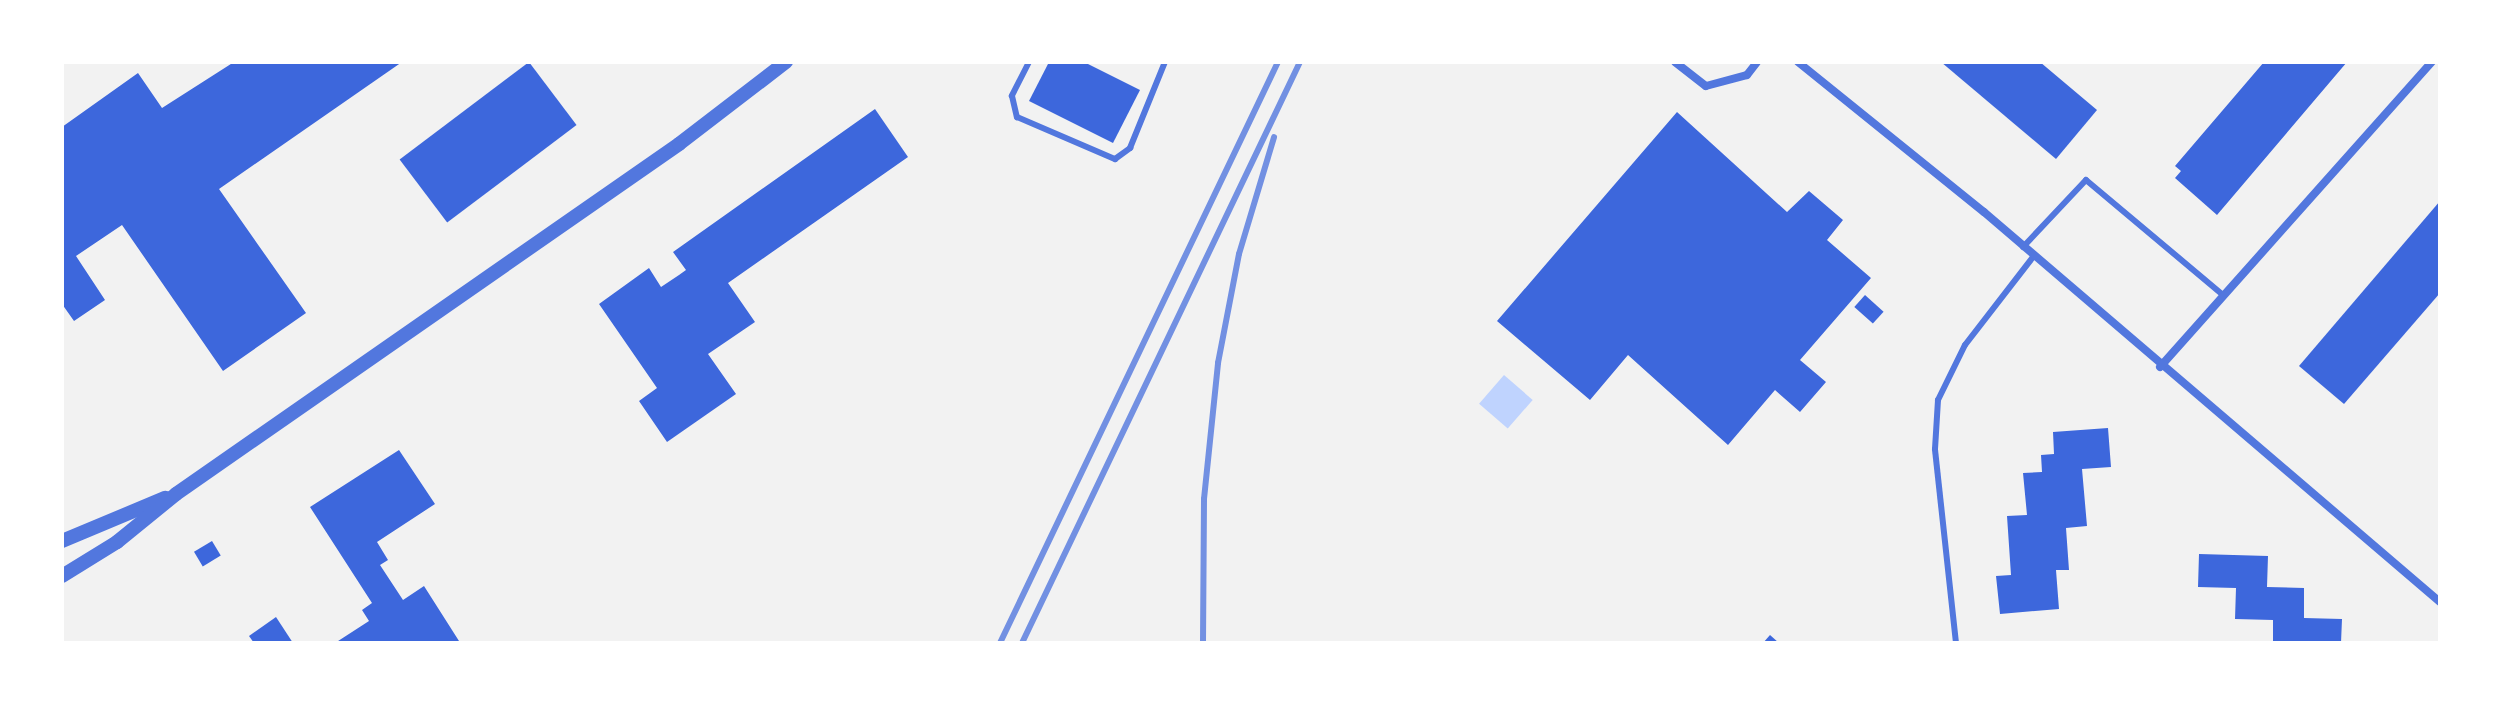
<!DOCTYPE html>
<html>
<head>
<meta charset="utf-8">
<style>
  body { margin:0 }
  #map { position:relative; width:2502px; height:705px; overflow:hidden; background:#f2f2f2; font-family:"DM Sans",sans-serif }
  div>[style] { position:absolute }
  [style*='--x'] { left:calc(var(--x)*1px); top:calc(var(--y)*1px); width:calc(var(--w)*1px); rotate:calc(var(--a)*1deg) }
  .water>* { inset:0; background:#bfd3fe; transform-origin:0 0 }
  .building>* { inset:0; background:#3d67dc; transform-origin:0 0 }
  .service>* { height:6px; margin:-3px; padding:0 3px; transform-origin:3px; border-radius:3px; background:#5277de }
  .minor>* { height:8px; margin:-4px; padding:0 4px; transform-origin:4px; border-radius:4px; background:#5277de }
  .tertiary>* { height:14px; margin:-7px; padding:0 7px; transform-origin:7px; border-radius:7px; background:#5277de }
  .rail>* { height:6px; margin:-3px; padding:0 3px; transform-origin:3px; border-radius:3px; background:#7290e2 }
  span { translate:-50% -50%; white-space:nowrap; text-align:center; line-height:1.15; -webkit-text-stroke:7px #fff; paint-order:stroke }
  .frame { position:absolute; inset:0; border:64px solid #fff; pointer-events:none }
</style>
</head>
<body>
<div id="map">
  <div class="water">
    <div style="left:1504px;top:375px;width:38px;height:38px;rotate:41deg"></div>
  </div>
  <div class="building">
    <div style="clip-path:polygon(234px 62px,402px 62px,219px 189px,306px 313px,223px 371px,122px 225px,76px 256px,105px 300px,74px 321px,62px 304px,62px 127px,138px 73px,162px 108px)"></div>
    <div style="left:529px;top:62px;width:79px;height:162px;rotate:53deg"></div>
    <div style="clip-path:polygon(1049px 62px,1084px 62px,1140px 90px,1113px 143px,1029px 101px)"></div>
    <div style="clip-path:polygon(1941px 62px,2040px 62px,2097px 110px,2056px 159px)"></div>
    <div style="clip-path:polygon(2264px 62px,2347px 62px,2217px 215px,2175px 178px,2181px 171px,2175px 166px)"></div>
    <div style="clip-path:polygon(875px 109px,908px 157px,728px 283px,755px 322px,708px 354px,736px 394px,667px 442px,639px 401px,657px 388px,599px 304px,649px 268px,661px 287px,679px 275px,686px 270px,673px 252px)"></div>
    <div style="clip-path:polygon(1677px 112px,1787px 212px,1809px 191px,1843px 220px,1827px 240px,1871px 278px,1800px 360px,1826px 382px,1800px 412px,1775px 390px,1728px 445px,1628px 355px,1590px 400px,1497px 321px)"></div>
    <div style="clip-path:polygon(2440px 201px,2440px 293px,2344px 404px,2299px 366px)"></div>
    <div style="left:1865px;top:295px;width:25px;height:16px;rotate:42deg"></div>
    <div style="clip-path:polygon(2108px 428px,2111px 467px,2082px 469px,2087px 526px,2066px 528px,2069px 570px,2056px 570px,2059px 609px,2000px 614px,1996px 576px,2011px 575px,2007px 516px,2027px 515px,2023px 473px,2042px 472px,2041px 455px,2054px 454px,2053px 432px)"></div>
    <div style="clip-path:polygon(399px 450px,435px 504px,377px 542px,388px 560px,380px 565px,403px 600px,424px 586px,459px 641px,335px 643px,369px 621px,362px 610px,372px 603px,310px 507px)"></div>
    <div style="left:212px;top:541px;width:17px;height:21px;rotate:59deg"></div>
    <div style="clip-path:polygon(2199px 554px,2268px 556px,2267px 587px,2304px 588px,2304px 618px,2342px 619px,2341px 643px,2273px 643px,2273px 620px,2235px 619px,2236px 588px,2198px 587px)"></div>
    <div style="clip-path:polygon(276px 617px,293px 643px,254px 643px,249px 636px)"></div>
    <div style="clip-path:polygon(1770px 635px,1779px 643px,1763px 643px)"></div>
  </div>
  <div class="service">
    <div style="--x:1029;--y:62;--w:38;--a:117"></div>
    <div style="--x:1012;--y:96;--w:22;--a:77"></div>
    <div style="--x:1017;--y:117;--w:107;--a:23.2"></div>
    <div style="--x:1115;--y:159;--w:19;--a:-36"></div>
    <div style="--x:1130;--y:148;--w:93;--a:-67.9"></div>
    <div style="--x:2023;--y:247;--w:92;--a:-46.8"></div>
    <div style="--x:2086;--y:180;--w:180;--a:40"></div>
    <div style="--x:1956;--y:643;--w:195;--a:-96.2"></div>
    <div style="--x:1935;--y:449;--w:49;--a:-86.5"></div>
    <div style="--x:1938;--y:400;--w:61;--a:-63.9"></div>
    <div style="--x:1965;--y:345;--w:111;--a:-52.3"></div>
  </div>
  <div class="minor">
    <div style="--x:1675;--y:62;--w:39;--a:38"></div>
    <div style="--x:1706;--y:86;--w:42;--a:-15"></div>
    <div style="--x:1747;--y:75;--w:16;--a:-52"></div>
    <div style="--x:1798;--y:62;--w:239;--a:38.9"></div>
    <div style="--x:1984;--y:212;--w:600;--a:40.54"></div>
    <div style="--x:2160;--y:367;--w:409;--a:-48.3"></div>
  </div>
  <div class="tertiary">
    <div style="--x:62;--y:541;--w:112;--a:-22.7"></div>
    <div style="--x:62;--y:576;--w:65;--a:-31.7"></div>
    <div style="--x:117;--y:542;--w:76;--a:-39.1"></div>
    <div style="--x:176;--y:494;--w:613;--a:-34.83"></div>
    <div style="--x:679;--y:144;--w:135;--a:-37.5"></div>
  </div>
  <div class="rail">
    <div style="--x:1000;--y:643;--w:644;--a:-64.43"></div>
    <div style="--x:1022;--y:643;--w:644;--a:-64.43"></div>
    <div style="--x:1203;--y:643;--w:144;--a:-89.6"></div>
    <div style="--x:1204;--y:499;--w:137;--a:-84.1"></div>
    <div style="--x:1218;--y:363;--w:111;--a:-79.1"></div>
    <div style="--x:1239;--y:254;--w:122;--a:-73.3"></div>
  </div>
  <div class="frame"></div>
</div>
</body>
</html>
